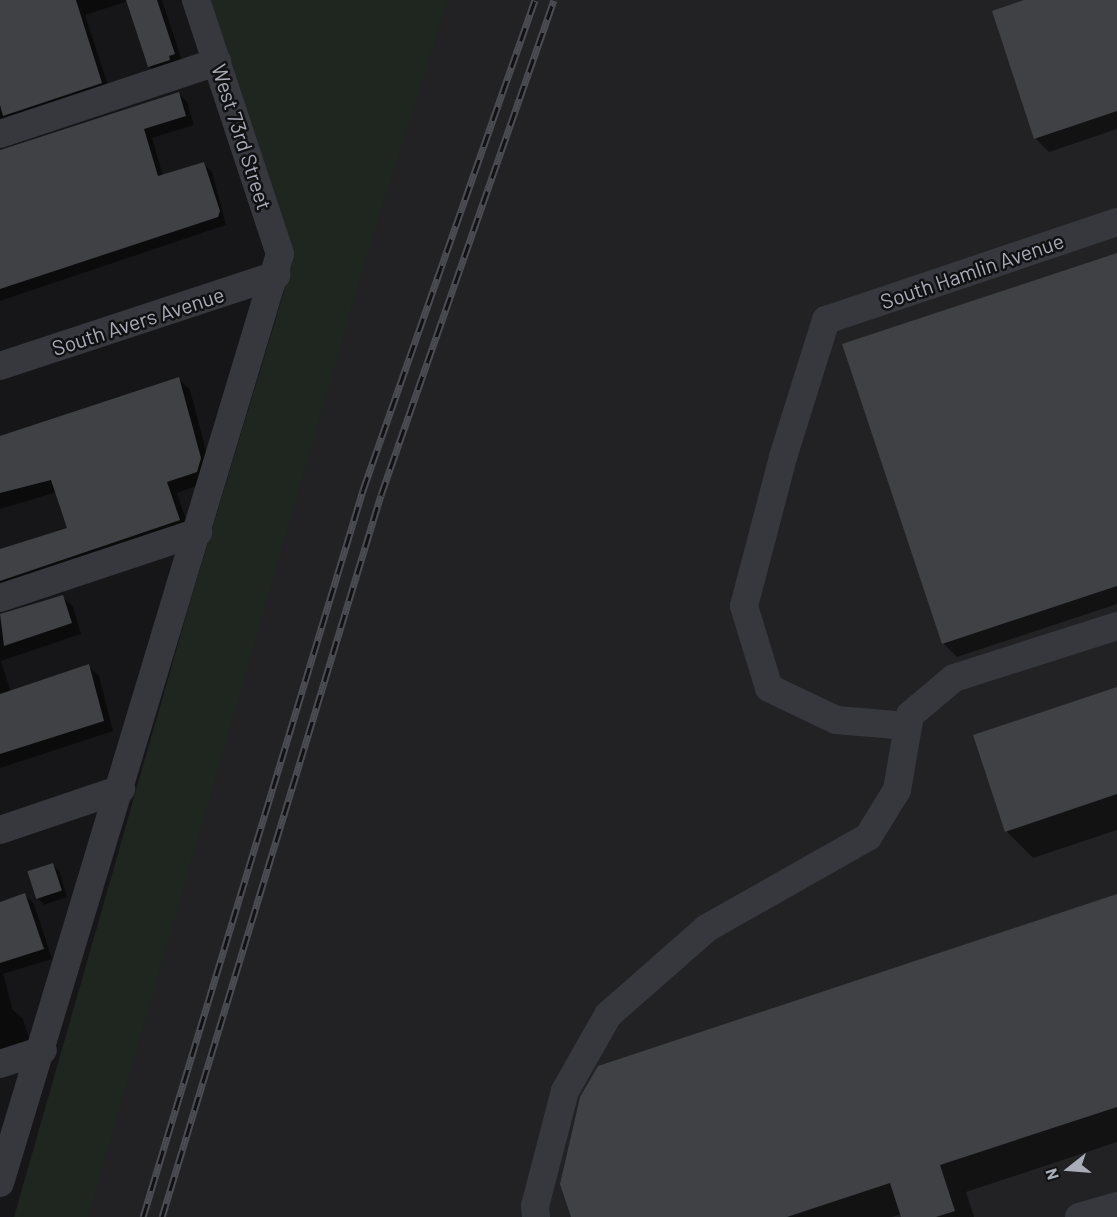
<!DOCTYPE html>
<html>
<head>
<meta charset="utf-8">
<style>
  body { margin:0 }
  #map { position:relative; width:1117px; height:1217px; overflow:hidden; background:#161618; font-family:Barlow,sans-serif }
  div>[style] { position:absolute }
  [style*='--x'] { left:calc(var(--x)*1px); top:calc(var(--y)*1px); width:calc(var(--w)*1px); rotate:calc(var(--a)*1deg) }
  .built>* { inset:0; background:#222225 }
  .green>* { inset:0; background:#1e261f }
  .shadow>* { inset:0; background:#0007 }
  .building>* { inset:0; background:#404145; transform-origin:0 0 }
  .minor>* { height:28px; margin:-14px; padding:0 14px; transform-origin:14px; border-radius:14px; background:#37383d }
  .rail>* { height:7px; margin-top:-3.5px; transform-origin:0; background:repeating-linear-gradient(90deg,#111113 0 14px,#4a4c52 0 28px); box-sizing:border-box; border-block:2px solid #4a4c52 }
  span { translate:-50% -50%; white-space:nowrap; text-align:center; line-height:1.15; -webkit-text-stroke:5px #111113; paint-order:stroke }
  .street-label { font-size:21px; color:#a8adb8 }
  .north { position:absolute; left:1039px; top:1139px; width:60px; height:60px; -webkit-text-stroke:4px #111113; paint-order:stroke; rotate:253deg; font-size:16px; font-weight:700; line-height:24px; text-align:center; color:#a8adb8 }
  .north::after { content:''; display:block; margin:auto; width:21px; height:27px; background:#a8adb8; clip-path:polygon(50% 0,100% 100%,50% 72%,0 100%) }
</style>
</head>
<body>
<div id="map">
  <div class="built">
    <div style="clip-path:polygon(371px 0,1117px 0,1117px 1217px,16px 1217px,144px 762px)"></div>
  </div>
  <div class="green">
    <div style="clip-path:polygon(203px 0,448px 0,368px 251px,88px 1217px,14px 1217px,190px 602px,284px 292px,284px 251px)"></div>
  </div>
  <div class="shadow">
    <div style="clip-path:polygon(0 0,162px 0,183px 63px,158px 75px,150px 67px,128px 1px,85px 15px,110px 91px,0 130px)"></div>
    <div style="clip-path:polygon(1029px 0,1117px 0,1117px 129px,1049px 152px,1035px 138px)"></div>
    <div style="clip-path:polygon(179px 94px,187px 102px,194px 125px,152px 138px,163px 176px,203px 163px,212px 172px,226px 225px,0 301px,0 150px)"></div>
    <div style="clip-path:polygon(1117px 255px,1117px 604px,957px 657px,943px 643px)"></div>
    <div style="clip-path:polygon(179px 379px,190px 390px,211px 469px,207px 482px,177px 493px,190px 531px,0 599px,0 550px,69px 529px,57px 492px,0 509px,0 437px)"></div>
    <div style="clip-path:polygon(62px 596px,73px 607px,81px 634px,1px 661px,11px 692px,88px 666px,99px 676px,113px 731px,0 768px,0 615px)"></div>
    <div style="clip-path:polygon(1117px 688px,1117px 830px,1033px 858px,1006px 831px)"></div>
    <div style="clip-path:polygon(53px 865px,59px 871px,67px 897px,44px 905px,38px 898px)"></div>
    <div style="clip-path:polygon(25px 895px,34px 904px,52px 959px,3px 974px,13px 1010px,23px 1019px,32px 1047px,0 1058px,0 903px)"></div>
    <div style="clip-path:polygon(1117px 895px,1117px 1142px,966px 1192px,974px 1217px,902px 1217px,901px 1214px,892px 1217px,572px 1217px)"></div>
  </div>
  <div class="building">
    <div style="clip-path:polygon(0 0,76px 0,102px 83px,3px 116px,0 105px)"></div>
    <div style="clip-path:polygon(126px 0,157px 0,175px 54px,169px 56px,170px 60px,148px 67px)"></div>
    <div style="clip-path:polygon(1024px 0,1117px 0,1117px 111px,1034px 139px,992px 11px)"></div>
    <div style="clip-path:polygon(179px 92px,186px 116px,144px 129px,158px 176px,204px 162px,220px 211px,218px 217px,0 289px,0 150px)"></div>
    <div style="clip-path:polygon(1117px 253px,1117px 586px,942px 644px,842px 344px)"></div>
    <div style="clip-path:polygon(179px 377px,201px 458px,197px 472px,167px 482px,180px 520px,0 581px,0 549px,67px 528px,51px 480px,0 493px,0 436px)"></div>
    <div style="clip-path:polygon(63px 595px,72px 623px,4px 646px,0 614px)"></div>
    <div style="clip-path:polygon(89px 664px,104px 721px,0 754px,0 694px)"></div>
    <div style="clip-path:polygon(1117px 687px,1117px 794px,1005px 832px,973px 735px)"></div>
    <div style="left:53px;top:863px;width:29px;height:27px;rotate:72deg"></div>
    <div style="clip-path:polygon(25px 893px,44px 949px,0 963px,0 902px)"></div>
    <div style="clip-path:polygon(1117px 894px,1117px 1107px,940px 1165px,955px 1211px,936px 1217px,901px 1217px,890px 1183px,787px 1217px,571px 1217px,560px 1184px,580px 1097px,598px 1066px)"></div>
  </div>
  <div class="minor">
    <div style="--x:0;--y:134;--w:229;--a:-18.4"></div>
    <div style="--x:0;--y:366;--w:291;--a:-18.2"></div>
    <div style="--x:0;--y:598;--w:209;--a:-18.4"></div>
    <div style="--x:908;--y:726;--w:72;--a:-175.2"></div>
    <div style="--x:836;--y:720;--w:74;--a:-154.5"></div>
    <div style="--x:769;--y:688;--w:86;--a:-107"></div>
    <div style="--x:744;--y:606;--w:154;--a:-75.3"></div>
    <div style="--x:783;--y:457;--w:144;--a:-72.6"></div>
    <div style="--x:826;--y:320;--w:307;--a:-18.6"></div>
    <div style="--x:0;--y:830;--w:128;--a:-18.7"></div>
    <div style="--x:0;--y:1064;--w:45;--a:-18"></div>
    <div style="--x:0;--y:1183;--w:970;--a:-73.23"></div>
    <div style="--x:280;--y:254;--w:268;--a:-108.3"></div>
    <div style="--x:536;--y:1217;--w:11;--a:-95"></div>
    <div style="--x:535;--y:1206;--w:119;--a:-75.4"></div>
    <div style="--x:565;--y:1091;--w:87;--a:-60.5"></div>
    <div style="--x:608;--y:1015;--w:132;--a:-41.3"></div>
    <div style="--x:707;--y:928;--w:185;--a:-29.5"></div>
    <div style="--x:868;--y:837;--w:55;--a:-58.3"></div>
    <div style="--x:897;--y:790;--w:76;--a:-80.2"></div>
    <div style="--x:910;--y:715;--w:57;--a:-40.1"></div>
    <div style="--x:954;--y:678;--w:171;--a:-17.7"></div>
    <div style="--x:1079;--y:1217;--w:40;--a:-16"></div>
  </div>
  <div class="rail">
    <div style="--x:143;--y:1217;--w:760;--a:-73.16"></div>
    <div style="--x:363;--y:490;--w:519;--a:-70.66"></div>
    <div style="--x:162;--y:1217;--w:754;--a:-73.13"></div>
    <div style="--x:381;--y:495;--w:524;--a:-70.74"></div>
  </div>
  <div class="street-label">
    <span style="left:242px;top:137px;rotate:72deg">West 73rd Street</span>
    <span style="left:972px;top:271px;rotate:-19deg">South Hamlin Avenue</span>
    <span style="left:138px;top:321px;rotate:-18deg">South Avers Avenue</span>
  </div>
  <div class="north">N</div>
</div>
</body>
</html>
